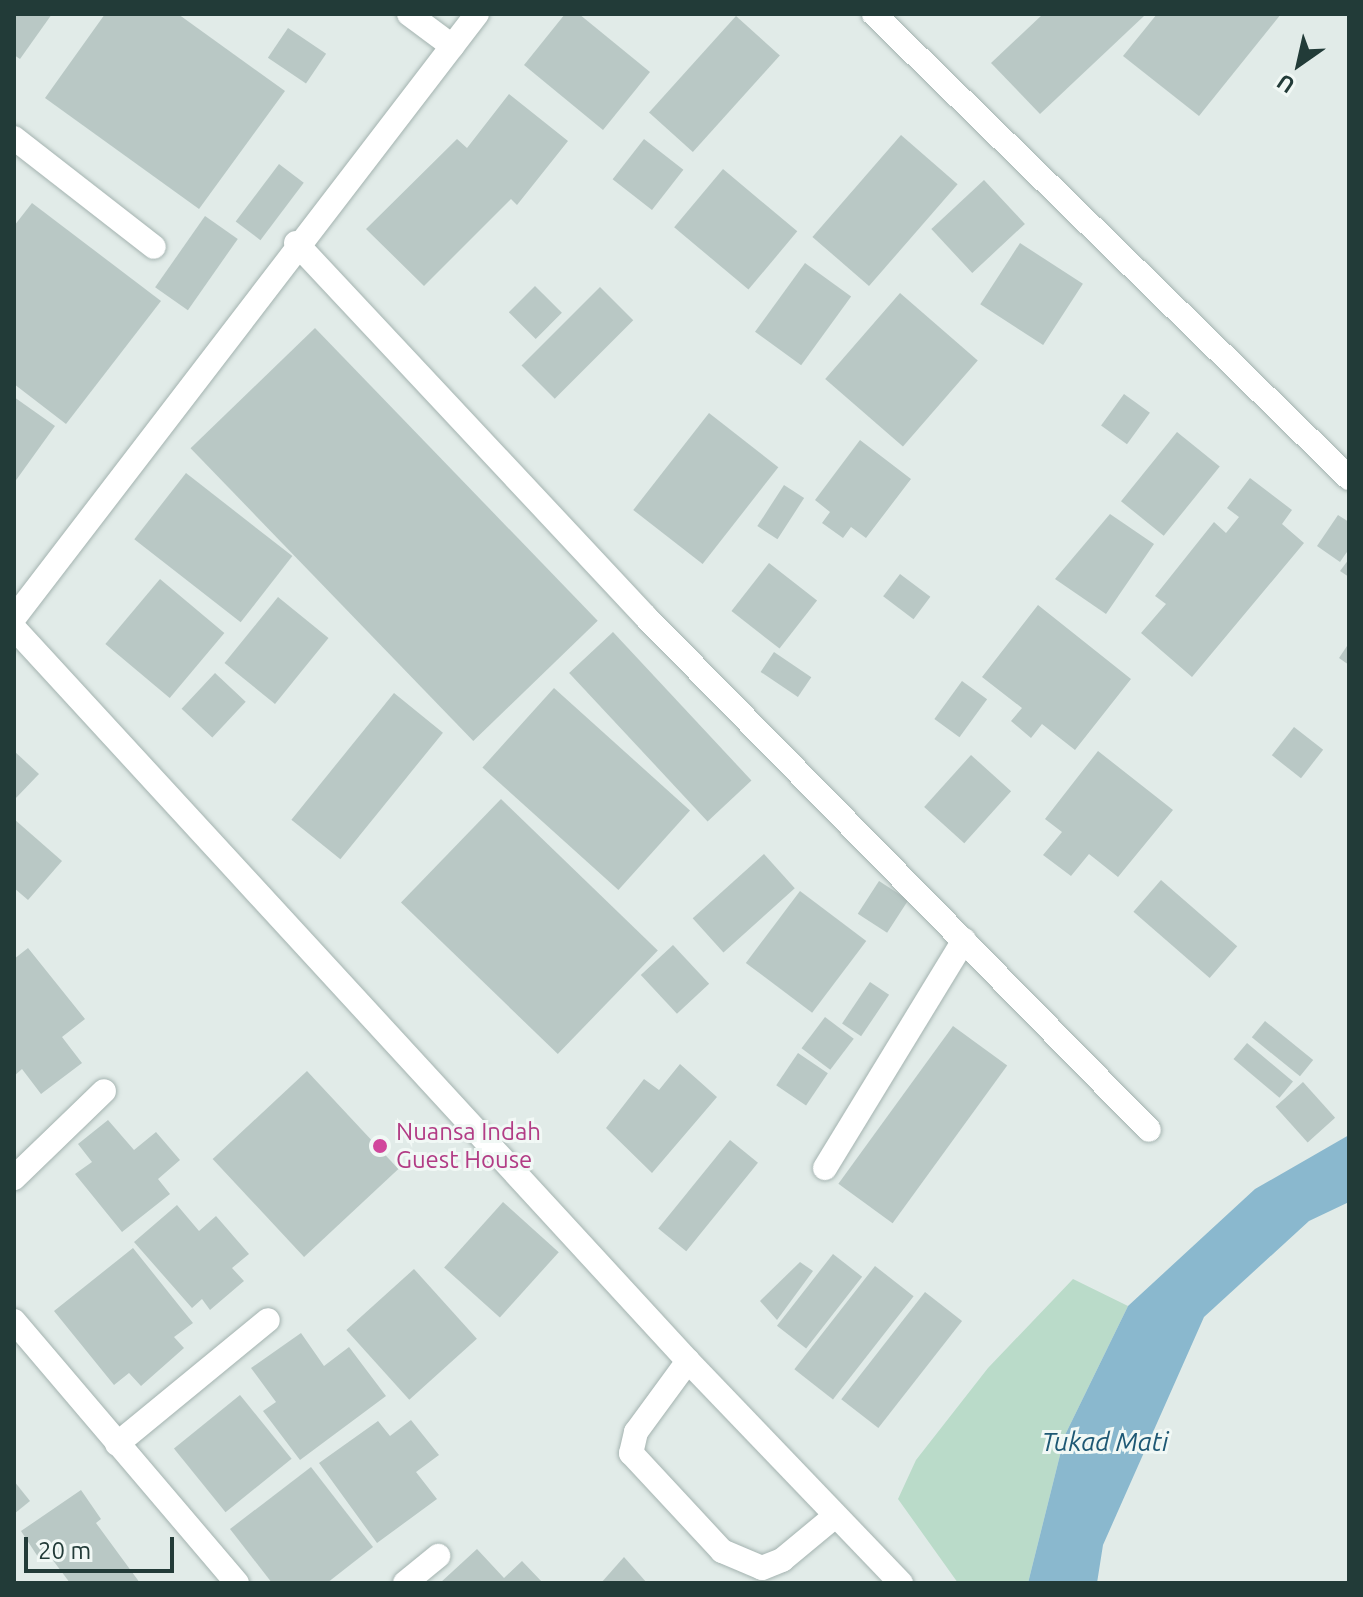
<!DOCTYPE html>
<html>
<head>
<meta charset="utf-8">
<style>
  body { margin:0 }
  #map { position:relative; width:1363px; height:1597px; overflow:hidden; background:#e1ebe8; font-family:Ubuntu,sans-serif }
  div>[style] { position:absolute }
  [style*='--x'] { left:calc(var(--x)*1px); top:calc(var(--y)*1px); width:calc(var(--w)*1px); rotate:calc(var(--a)*1deg) }
  .green>* { inset:0; background:#badbc9 }
  .water>* { inset:0; background:#8ab8ce }
  .building>* { inset:0; background:#b9c8c5; transform-origin:0 0 }
  .roads { filter:drop-shadow(0 0 2px #a4b3b0) drop-shadow(0 0 2px #a4b3b0) }
  .lane>* { height:24px; margin:-12px; padding:0 12px; transform-origin:12px; border-radius:12px; background:#fff }
  .street>* { height:24px; margin:-12px; padding:0 12px; transform-origin:12px; border-radius:12px; background:#fff }
  .dots>* { width:22px; height:22px; translate:-50% -50%; box-sizing:border-box; border:4px solid #f1f8f5; border-radius:50% }
  span { translate:-50% -50%; white-space:nowrap; text-align:center; line-height:1.15; -webkit-text-stroke:6px #f1f8f5; paint-order:stroke }
  .hotel-label { font-size:24px; color:#b23c85 }
  .left { translate:0 -50%; text-align:left }
  .water-label { font-size:26px; color:#1e5874; font-style:italic }
  .frame { position:absolute; inset:0; border:16px solid #223b38; pointer-events:none }
  .north { position:absolute; left:1259px; top:24px; width:80px; height:80px; -webkit-text-stroke:6px #f1f8f5; paint-order:stroke; rotate:214deg; font-size:22px; font-weight:700; line-height:32px; text-align:center; color:#223b38 }
  .north::after { content:''; display:block; margin:auto; width:28px; height:36px; background:#223b38; clip-path:polygon(50% 0,100% 100%,50% 72%,0 100%) }
  .scale { position:absolute; left:24px; top:1537px; width:150px; height:36px; box-sizing:border-box; border:4px solid #223b38; border-top:0; padding-left:10px; font-size:24px; line-height:28px; white-space:nowrap; color:#223b38; -webkit-text-stroke:6px #f1f8f5; paint-order:stroke }
</style>
</head>
<body>
<div id="map">
  <div class="green">
    <div style="clip-path:polygon(1073px 1279px,1128px 1306px,1065px 1435px,1028px 1583px,958px 1583px,898px 1499px,916px 1460px,988px 1368px)"></div>
  </div>
  <div class="water">
    <div style="clip-path:polygon(1349px 1135px,1349px 1202px,1309px 1221px,1204px 1317px,1103px 1545px,1097px 1583px,1028px 1583px,1065px 1435px,1128px 1306px,1255px 1189px)"></div>
  </div>
  <div class="building">
    <div style="clip-path:polygon(14px 14px,52px 14px,20px 59px,14px 55px)"></div>
    <div style="clip-path:polygon(105px 14px,178px 14px,285px 91px,199px 209px,45px 98px)"></div>
    <div style="clip-path:polygon(565px 14px,579px 14px,650px 72px,603px 130px,524px 65px)"></div>
    <div style="clip-path:polygon(1043px 14px,1142px 14px,1144px 16px,1040px 114px,991px 63px)"></div>
    <div style="clip-path:polygon(1157px 14px,1281px 14px,1199px 116px,1123px 56px)"></div>
    <div style="left:736px;top:16px;width:59px;height:130px;rotate:42deg"></div>
    <div style="left:288px;top:28px;width:46px;height:36px;rotate:34deg"></div>
    <div style="clip-path:polygon(509px 94px,568px 141px,517px 205px,511px 199px,424px 286px,366px 229px,457px 139px,467px 148px)"></div>
    <div style="left:901px;top:135px;width:75px;height:135px;rotate:41deg"></div>
    <div style="left:644px;top:139px;width:50px;height:51px;rotate:38deg"></div>
    <div style="left:279px;top:164px;width:31px;height:72px;rotate:37deg"></div>
    <div style="left:723px;top:169px;width:97px;height:76px;rotate:40deg"></div>
    <div style="left:984px;top:180px;width:60px;height:72px;rotate:47deg"></div>
    <div style="clip-path:polygon(32px 203px,161px 301px,66px 424px,14px 384px,14px 226px)"></div>
    <div style="left:205px;top:216px;width:40px;height:87px;rotate:35deg"></div>
    <div style="left:1020px;top:243px;width:75px;height:73px;rotate:33deg"></div>
    <div style="left:805px;top:263px;width:57px;height:85px;rotate:36deg"></div>
    <div style="left:535px;top:286px;width:38px;height:37px;rotate:45deg"></div>
    <div style="left:600px;top:287px;width:47px;height:111px;rotate:45deg"></div>
    <div style="left:900px;top:293px;width:103px;height:114px;rotate:41deg"></div>
    <div style="left:315px;top:328px;width:407px;height:173px;rotate:46deg"></div>
    <div style="left:1124px;top:394px;width:32px;height:39px;rotate:36deg"></div>
    <div style="clip-path:polygon(14px 397px,55px 426px,14px 483px)"></div>
    <div style="left:709px;top:413px;width:88px;height:123px;rotate:38deg"></div>
    <div style="left:1177px;top:432px;width:55px;height:89px;rotate:39deg"></div>
    <div style="clip-path:polygon(860px 440px,911px 479px,866px 538px,851px 527px,843px 538px,822px 523px,830px 512px,815px 500px)"></div>
    <div style="left:186px;top:473px;width:135px;height:84px;rotate:38deg"></div>
    <div style="clip-path:polygon(1250px 478px,1292px 510px,1282px 524px,1304px 543px,1192px 677px,1141px 633px,1166px 604px,1155px 596px,1214px 522px,1226px 533px,1239px 517px,1227px 508px)"></div>
    <div style="left:784px;top:485px;width:24px;height:49px;rotate:33deg"></div>
    <div style="clip-path:polygon(1110px 514px,1154px 544px,1106px 614px,1055px 579px)"></div>
    <div style="clip-path:polygon(1338px 515px,1349px 522px,1349px 549px,1340px 562px,1317px 546px)"></div>
    <div style="clip-path:polygon(1349px 559px,1349px 577px,1340px 571px)"></div>
    <div style="left:769px;top:563px;width:61px;height:61px;rotate:38deg"></div>
    <div style="left:900px;top:574px;width:38px;height:28px;rotate:37deg"></div>
    <div style="left:160px;top:579px;width:84px;height:85px;rotate:40deg"></div>
    <div style="left:278px;top:597px;width:65px;height:85px;rotate:39deg"></div>
    <div style="clip-path:polygon(1038px 605px,1131px 679px,1075px 750px,1042px 724px,1031px 738px,1011px 721px,1022px 708px,982px 677px)"></div>
    <div style="left:613px;top:632px;width:203px;height:60px;rotate:47deg"></div>
    <div style="clip-path:polygon(1349px 643px,1349px 665px,1339px 658px)"></div>
    <div style="left:774px;top:652px;width:45px;height:24px;rotate:34deg"></div>
    <div style="left:215px;top:673px;width:42px;height:49px;rotate:43deg"></div>
    <div style="left:962px;top:681px;width:31px;height:47px;rotate:36deg"></div>
    <div style="left:554px;top:688px;width:183px;height:107px;rotate:42deg"></div>
    <div style="left:394px;top:693px;width:63px;height:163px;rotate:39deg"></div>
    <div style="left:1294px;top:727px;width:37px;height:36px;rotate:38deg"></div>
    <div style="clip-path:polygon(14px 751px,39px 774px,14px 800px)"></div>
    <div style="clip-path:polygon(1098px 751px,1173px 810px,1118px 877px,1089px 854px,1071px 876px,1043px 855px,1062px 832px,1045px 819px)"></div>
    <div style="left:971px;top:755px;width:54px;height:70px;rotate:42deg"></div>
    <div style="left:501px;top:799px;width:218px;height:144px;rotate:44deg"></div>
    <div style="clip-path:polygon(14px 819px,62px 861px,28px 900px,14px 888px)"></div>
    <div style="left:764px;top:854px;width:46px;height:96px;rotate:48deg"></div>
    <div style="left:1161px;top:880px;width:101px;height:42px;rotate:41deg"></div>
    <div style="left:879px;top:881px;width:35px;height:39px;rotate:33deg"></div>
    <div style="left:800px;top:891px;width:83px;height:90px;rotate:37deg"></div>
    <div style="left:673px;top:945px;width:53px;height:44px;rotate:47deg"></div>
    <div style="clip-path:polygon(28px 948px,85px 1019px,62px 1037px,82px 1063px,41px 1094px,22px 1069px,14px 1076px,14px 959px)"></div>
    <div style="left:870px;top:982px;width:23px;height:50px;rotate:34deg"></div>
    <div style="left:825px;top:1017px;width:36px;height:39px;rotate:37deg"></div>
    <div style="left:1265px;top:1021px;width:62px;height:21px;rotate:39deg"></div>
    <div style="left:953px;top:1026px;width:67px;height:195px;rotate:36deg"></div>
    <div style="left:1247px;top:1043px;width:60px;height:21px;rotate:40deg"></div>
    <div style="left:798px;top:1053px;width:36px;height:39px;rotate:34deg"></div>
    <div style="clip-path:polygon(680px 1064px,717px 1097px,652px 1173px,606px 1128px,644px 1079px,659px 1090px)"></div>
    <div style="left:307px;top:1071px;width:134px;height:129px;rotate:47deg"></div>
    <div style="left:1303px;top:1082px;width:48px;height:37px;rotate:48deg"></div>
    <div style="clip-path:polygon(108px 1120px,134px 1150px,156px 1132px,180px 1160px,158px 1179px,170px 1194px,122px 1232px,75px 1174px,92px 1162px,78px 1144px)"></div>
    <div style="left:730px;top:1140px;width:36px;height:114px;rotate:39deg"></div>
    <div style="left:503px;top:1202px;width:75px;height:88px;rotate:42deg"></div>
    <div style="clip-path:polygon(177px 1205px,199px 1231px,216px 1216px,249px 1254px,232px 1268px,244px 1281px,210px 1310px,202px 1299px,192px 1308px,134px 1242px)"></div>
    <div style="clip-path:polygon(133px 1248px,193px 1323px,174px 1337px,184px 1348px,141px 1386px,129px 1373px,114px 1385px,54px 1311px)"></div>
    <div style="left:833px;top:1254px;width:37px;height:91px;rotate:38deg"></div>
    <div style="clip-path:polygon(800px 1262px,813px 1271px,777px 1320px,760px 1301px)"></div>
    <div style="left:875px;top:1266px;width:49px;height:131px;rotate:38deg"></div>
    <div style="left:414px;top:1269px;width:94px;height:91px;rotate:48deg"></div>
    <div style="left:925px;top:1292px;width:47px;height:136px;rotate:38deg"></div>
    <div style="clip-path:polygon(301px 1333px,324px 1366px,349px 1347px,386px 1396px,300px 1460px,263px 1411px,276px 1402px,251px 1368px)"></div>
    <div style="left:240px;top:1395px;width:82px;height:85px;rotate:51deg"></div>
    <div style="clip-path:polygon(411px 1420px,439px 1455px,416px 1472px,437px 1499px,377px 1543px,319px 1463px,378px 1421px,390px 1436px)"></div>
    <div style="clip-path:polygon(311px 1467px,373px 1547px,327px 1583px,272px 1583px,230px 1529px)"></div>
    <div style="clip-path:polygon(14px 1481px,30px 1501px,14px 1514px)"></div>
    <div style="clip-path:polygon(81px 1490px,101px 1519px,96px 1523px,140px 1583px,70px 1583px,49px 1555px,40px 1560px,21px 1531px)"></div>
    <div style="clip-path:polygon(477px 1549px,504px 1578px,522px 1561px,543px 1583px,440px 1583px)"></div>
    <div style="clip-path:polygon(624px 1557px,647px 1583px,601px 1583px)"></div>
  </div>
  <div class="roads">
    <div class="lane">
      <div style="--x:409;--y:14;--w:54;--a:36.7"></div>
      <div style="--x:14;--y:138;--w:177;--a:37.9"></div>
      <div style="--x:825;--y:1168;--w:267;--a:-58.6"></div>
      <div style="--x:688;--y:1361;--w:88;--a:126.2"></div>
      <div style="--x:636;--y:1432;--w:22;--a:103"></div>
      <div style="--x:631;--y:1453;--w:134;--a:47.1"></div>
      <div style="--x:722;--y:1551;--w:43;--a:23"></div>
      <div style="--x:762;--y:1568;--w:22;--a:-22"></div>
      <div style="--x:782;--y:1560;--w:69;--a:-39.7"></div>
    </div>
    <div class="street">
      <div style="--x:874;--y:14;--w:664;--a:44.33"></div>
      <div style="--x:296;--y:243;--w:512;--a:46.9"></div>
      <div style="--x:646;--y:617;--w:718;--a:45.56"></div>
      <div style="--x:14;--y:618;--w:761;--a:-52.53"></div>
      <div style="--x:14;--y:628;--w:996;--a:47.4"></div>
      <div style="--x:688;--y:1361;--w:308;--a:46.2"></div>
      <div style="--x:14;--y:1178;--w:125;--a:-44"></div>
      <div style="--x:14;--y:1321;--w:344;--a:49.6"></div>
      <div style="--x:117;--y:1444;--w:195;--a:-39.4"></div>
      <div style="--x:405;--y:1583;--w:43;--a:-39.3"></div>
    </div>
  </div>
  <div class="dots">
    <div style="left:380px;top:1146px;background:#d1479c"></div>
  </div>
  <div class="hotel-label">
    <span class="left" style="left:396px;top:1146px">Nuansa Indah<br>Guest House</span>
  </div>
  <div class="water-label">
    <span style="left:1105px;top:1442px">Tukad Mati</span>
  </div>
  <div class="frame"></div>
  <div class="north">U</div>
  <div class="scale">20 m</div>
</div>
</body>
</html>
